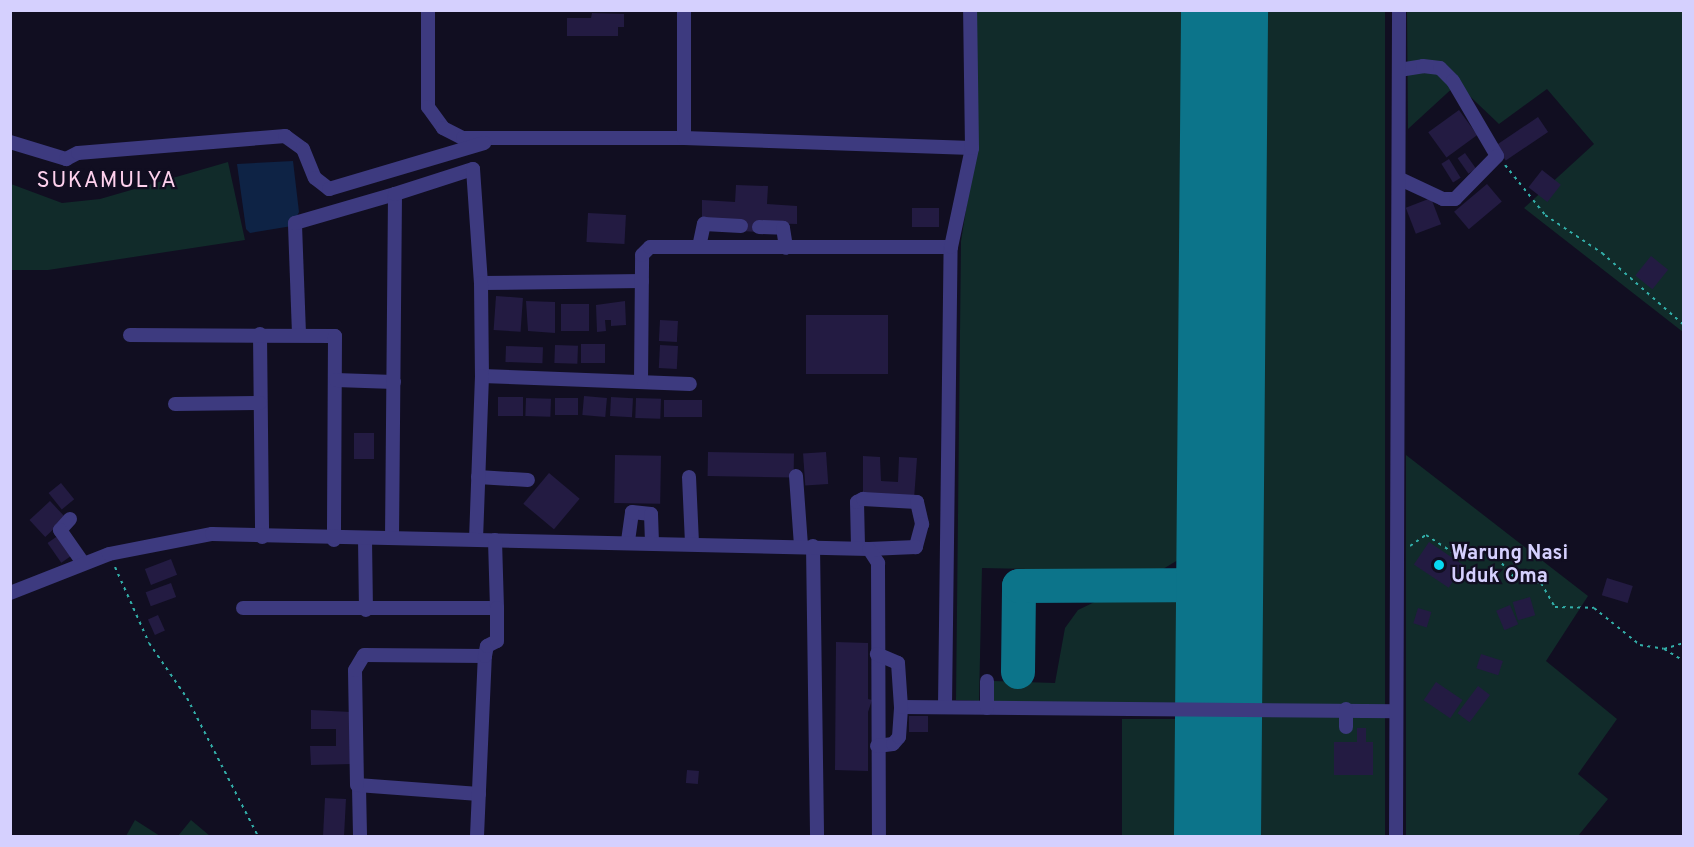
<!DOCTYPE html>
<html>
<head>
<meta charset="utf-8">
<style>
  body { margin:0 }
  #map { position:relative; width:1694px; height:847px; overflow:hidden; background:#110e21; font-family:Overpass,sans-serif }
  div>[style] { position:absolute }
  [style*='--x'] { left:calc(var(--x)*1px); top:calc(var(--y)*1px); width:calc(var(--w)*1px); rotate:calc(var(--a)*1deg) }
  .green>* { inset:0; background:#112b2a; transform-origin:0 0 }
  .water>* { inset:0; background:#0e2345 }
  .taxiway>* { height:34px; margin:-17px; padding:0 17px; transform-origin:17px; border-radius:17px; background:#0c748a }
  .runway>* { height:87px; margin:-43.5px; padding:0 43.5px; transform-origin:43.5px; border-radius:43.5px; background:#0c748a }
  .building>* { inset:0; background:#231b42; transform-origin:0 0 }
  .path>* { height:2px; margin-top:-1px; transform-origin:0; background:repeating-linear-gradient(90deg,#32afa9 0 3px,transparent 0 7.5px) }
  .minor>* { height:14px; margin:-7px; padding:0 7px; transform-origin:7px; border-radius:7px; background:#3d3a7f }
  .dots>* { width:16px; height:16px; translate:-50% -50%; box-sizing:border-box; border:3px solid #110e21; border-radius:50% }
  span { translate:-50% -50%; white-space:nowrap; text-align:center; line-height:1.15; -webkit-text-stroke:4.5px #110e21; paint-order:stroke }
  .poi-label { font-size:20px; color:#d5d0fe; font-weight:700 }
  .left { translate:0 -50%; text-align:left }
  .quarter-label { font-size:22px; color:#fed1ed; letter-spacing:1.5px }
  .frame { position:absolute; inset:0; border:12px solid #d5d0fe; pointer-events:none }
</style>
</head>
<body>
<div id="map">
  <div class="green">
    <div style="clip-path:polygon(977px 11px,1210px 11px,1204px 533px,1193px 551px,1158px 572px,982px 568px,979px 701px,956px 700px,961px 241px,975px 153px)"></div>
    <div style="left:1241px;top:11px;width:144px;height:825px"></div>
    <div style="clip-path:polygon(1407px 11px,1683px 11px,1683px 332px,1524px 208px,1594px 144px,1547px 89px,1499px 124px,1457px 84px,1408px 129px)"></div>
    <div style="clip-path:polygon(228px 162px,245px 240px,48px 270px,11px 270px,11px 184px,62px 203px,100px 199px)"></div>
    <div style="clip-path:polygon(1406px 455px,1588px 596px,1546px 661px,1617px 719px,1578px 774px,1608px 799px,1578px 836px,1406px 836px)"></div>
    <div style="clip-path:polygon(1141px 596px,1176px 602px,1193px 617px,1203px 636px,1202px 707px,993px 705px,993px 681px,1055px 683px,1065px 628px,1078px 610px,1105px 597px)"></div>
    <div style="left:1202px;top:719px;width:117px;height:80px;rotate:90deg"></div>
    <div style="clip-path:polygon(135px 820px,160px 836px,126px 836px)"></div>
    <div style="clip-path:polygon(191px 820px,210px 836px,178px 836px)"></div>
  </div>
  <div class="water">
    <div style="clip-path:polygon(293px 161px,299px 212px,292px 226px,250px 233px,246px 229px,237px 164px)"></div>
  </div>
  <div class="taxiway">
    <div style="--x:1018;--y:672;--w:86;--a:-89.3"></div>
    <div style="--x:1019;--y:586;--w:201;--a:-0.3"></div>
  </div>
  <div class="runway">
    <div style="--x:1217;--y:836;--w:826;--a:-89.51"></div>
  </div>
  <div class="building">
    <div style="clip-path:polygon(592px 13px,624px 14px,624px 27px,618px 27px,618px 36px,567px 36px,567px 18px,591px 18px)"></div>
    <div style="left:1459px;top:110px;width:31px;height:38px;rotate:54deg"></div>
    <div style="left:1538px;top:117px;width:18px;height:51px;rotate:56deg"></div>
    <div style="left:1465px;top:153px;width:19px;height:9px;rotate:55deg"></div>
    <div style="left:1449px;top:159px;width:22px;height:9px;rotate:58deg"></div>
    <div style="left:1542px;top:170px;width:24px;height:22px;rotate:38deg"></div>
    <div style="left:1487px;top:184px;width:23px;height:43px;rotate:50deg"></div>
    <div style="clip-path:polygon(736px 185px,768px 186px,767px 204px,797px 206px,797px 224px,759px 223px,758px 232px,741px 231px,702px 219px,702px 200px,735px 202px)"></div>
    <div style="left:1431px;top:198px;width:28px;height:27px;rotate:69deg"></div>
    <div style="left:912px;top:208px;width:27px;height:19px"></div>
    <div style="left:588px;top:213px;width:38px;height:29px;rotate:3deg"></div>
    <div style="left:1651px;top:256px;width:22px;height:25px;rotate:39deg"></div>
    <div style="left:496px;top:296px;width:27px;height:34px;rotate:4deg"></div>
    <div style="clip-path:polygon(526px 301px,555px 302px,555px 333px,528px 331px)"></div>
    <div style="clip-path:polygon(625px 301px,626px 325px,611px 326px,611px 320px,605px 320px,606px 331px,597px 332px,596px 305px)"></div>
    <div style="left:561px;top:304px;width:28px;height:27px"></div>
    <div style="left:806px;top:315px;width:82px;height:59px"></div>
    <div style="left:660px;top:320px;width:18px;height:21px;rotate:3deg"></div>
    <div style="left:581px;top:344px;width:24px;height:19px"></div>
    <div style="left:555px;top:345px;width:23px;height:18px;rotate:2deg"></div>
    <div style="left:660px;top:345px;width:18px;height:23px;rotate:3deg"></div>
    <div style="left:506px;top:346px;width:37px;height:16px;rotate:2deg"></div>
    <div style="left:584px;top:396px;width:23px;height:19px;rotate:5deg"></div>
    <div style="left:498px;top:397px;width:25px;height:19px"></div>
    <div style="left:611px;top:397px;width:22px;height:19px;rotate:3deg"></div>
    <div style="left:526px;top:398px;width:25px;height:18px;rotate:2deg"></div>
    <div style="left:555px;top:398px;width:23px;height:17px"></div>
    <div style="left:636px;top:398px;width:25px;height:20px;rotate:2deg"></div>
    <div style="left:664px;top:400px;width:38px;height:17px"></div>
    <div style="left:354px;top:433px;width:20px;height:26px"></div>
    <div style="left:708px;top:452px;width:86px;height:24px;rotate:1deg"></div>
    <div style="left:826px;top:452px;width:32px;height:23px;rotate:86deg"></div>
    <div style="left:615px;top:455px;width:46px;height:48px;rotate:1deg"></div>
    <div style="clip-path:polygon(863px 456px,880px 457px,881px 481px,898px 482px,899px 457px,917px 458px,914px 499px,863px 495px)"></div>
    <div style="left:549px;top:473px;width:40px;height:40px;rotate:40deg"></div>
    <div style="left:61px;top:483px;width:21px;height:16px;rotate:51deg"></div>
    <div style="left:50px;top:501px;width:23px;height:28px;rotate:47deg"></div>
    <div style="left:59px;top:535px;width:24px;height:14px;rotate:55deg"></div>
    <div style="left:1429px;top:542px;width:42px;height:27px;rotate:34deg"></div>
    <div style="left:171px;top:559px;width:17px;height:28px;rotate:69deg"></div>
    <div style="left:1607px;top:578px;width:27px;height:18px;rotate:17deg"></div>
    <div style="left:171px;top:583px;width:15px;height:27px;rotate:70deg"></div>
    <div style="left:1530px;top:597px;width:19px;height:18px;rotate:74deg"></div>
    <div style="left:1510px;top:605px;width:21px;height:15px;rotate:67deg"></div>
    <div style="left:1418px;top:608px;width:14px;height:16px;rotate:17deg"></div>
    <div style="left:158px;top:615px;width:17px;height:11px;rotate:66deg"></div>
    <div style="clip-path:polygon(836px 642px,868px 643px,868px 699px,872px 700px,868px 712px,868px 771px,835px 770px)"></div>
    <div style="left:1481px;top:654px;width:23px;height:15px;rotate:18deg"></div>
    <div style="left:1436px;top:682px;width:32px;height:22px;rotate:34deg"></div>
    <div style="left:1478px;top:686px;width:15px;height:34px;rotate:37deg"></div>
    <div style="clip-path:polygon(311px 710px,351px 712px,352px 764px,311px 765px,310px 746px,336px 746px,336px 729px,311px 729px)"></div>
    <div style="left:909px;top:716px;width:19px;height:16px"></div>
    <div style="clip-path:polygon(1357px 728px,1366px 728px,1366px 742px,1373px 742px,1373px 775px,1334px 775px,1334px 742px,1357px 742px)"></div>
    <div style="left:687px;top:770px;width:12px;height:13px;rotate:5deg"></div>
    <div style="left:325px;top:798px;width:21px;height:38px;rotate:3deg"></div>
  </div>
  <div class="path">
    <div style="--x:1505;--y:165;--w:64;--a:51.3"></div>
    <div style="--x:1545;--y:215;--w:69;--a:33.7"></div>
    <div style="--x:1602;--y:253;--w:109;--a:41.3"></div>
    <div style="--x:1410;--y:546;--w:19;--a:-35"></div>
    <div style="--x:1426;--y:535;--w:35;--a:33"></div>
    <div style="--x:1455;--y:554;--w:25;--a:-5"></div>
    <div style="--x:1480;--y:552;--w:18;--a:19"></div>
    <div style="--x:1497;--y:558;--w:27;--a:48"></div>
    <div style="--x:1515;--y:578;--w:26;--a:11"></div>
    <div style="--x:1541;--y:583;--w:28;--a:60"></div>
    <div style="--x:1555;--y:607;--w:39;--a:1"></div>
    <div style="--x:1594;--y:608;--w:59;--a:38.8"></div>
    <div style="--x:1640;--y:645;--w:24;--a:9"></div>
    <div style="--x:1664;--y:649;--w:23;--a:31"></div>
    <div style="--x:115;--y:567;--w:83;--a:65.9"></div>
    <div style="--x:149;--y:643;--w:67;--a:55.4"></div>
    <div style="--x:187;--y:698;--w:155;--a:62.8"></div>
    <div style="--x:1664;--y:649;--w:21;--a:-17"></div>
  </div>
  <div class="minor">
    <div style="--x:428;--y:10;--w:97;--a:90"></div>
    <div style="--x:428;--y:107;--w:26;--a:54"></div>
    <div style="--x:443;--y:128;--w:22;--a:27"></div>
    <div style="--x:463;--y:138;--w:221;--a:0"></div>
    <div style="--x:684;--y:138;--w:288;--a:2"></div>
    <div style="--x:684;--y:10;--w:128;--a:90"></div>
    <div style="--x:1399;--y:70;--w:24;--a:-9"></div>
    <div style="--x:1423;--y:66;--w:17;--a:7"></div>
    <div style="--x:1440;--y:68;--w:18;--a:45"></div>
    <div style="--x:1453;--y:81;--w:87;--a:59.6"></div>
    <div style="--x:1497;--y:156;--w:60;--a:134.3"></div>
    <div style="--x:1455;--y:199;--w:12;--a:180"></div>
    <div style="--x:1443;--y:199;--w:47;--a:-155.1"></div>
    <div style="--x:10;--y:142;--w:59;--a:16.9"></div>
    <div style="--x:66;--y:159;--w:13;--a:-27"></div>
    <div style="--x:78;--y:153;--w:208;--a:-4.7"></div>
    <div style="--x:285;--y:136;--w:22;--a:36"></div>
    <div style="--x:303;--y:149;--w:31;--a:68"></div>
    <div style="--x:315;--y:178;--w:18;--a:38"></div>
    <div style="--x:329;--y:189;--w:162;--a:-16.5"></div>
    <div style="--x:759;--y:227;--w:24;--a:2"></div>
    <div style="--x:783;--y:228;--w:20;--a:81"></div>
    <div style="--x:699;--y:247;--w:24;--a:-78"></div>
    <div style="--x:704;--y:224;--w:37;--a:3"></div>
    <div style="--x:481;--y:283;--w:161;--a:-0.7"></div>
    <div style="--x:260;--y:334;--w:203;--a:89.4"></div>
    <div style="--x:299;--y:334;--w:111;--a:-92.1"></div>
    <div style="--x:295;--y:223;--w:104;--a:-16.2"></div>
    <div style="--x:130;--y:335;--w:205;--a:0.3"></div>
    <div style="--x:335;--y:336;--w:204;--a:90.3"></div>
    <div style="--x:482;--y:376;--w:208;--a:2.2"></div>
    <div style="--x:336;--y:380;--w:58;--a:2"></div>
    <div style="--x:641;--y:382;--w:127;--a:-89.5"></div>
    <div style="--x:642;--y:255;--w:11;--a:-45"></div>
    <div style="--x:650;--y:247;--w:301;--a:0"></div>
    <div style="--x:175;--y:404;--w:85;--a:-0.7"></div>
    <div style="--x:796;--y:476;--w:69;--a:85.9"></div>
    <div style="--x:478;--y:477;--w:50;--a:3.4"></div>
    <div style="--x:689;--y:477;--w:66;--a:87.4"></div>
    <div style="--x:70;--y:519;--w:15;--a:132"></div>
    <div style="--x:60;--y:530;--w:40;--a:55.1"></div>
    <div style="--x:392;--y:538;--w:344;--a:-89.5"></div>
    <div style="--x:395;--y:194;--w:82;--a:-17.8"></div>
    <div style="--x:473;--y:169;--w:114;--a:86"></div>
    <div style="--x:481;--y:283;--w:93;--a:89.4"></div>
    <div style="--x:482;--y:376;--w:163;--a:92.1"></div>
    <div style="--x:365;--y:539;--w:71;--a:89.2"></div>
    <div style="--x:628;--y:541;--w:29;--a:-82"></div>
    <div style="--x:632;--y:512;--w:19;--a:6"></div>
    <div style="--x:651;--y:514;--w:27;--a:88"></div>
    <div style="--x:813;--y:546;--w:290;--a:89.2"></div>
    <div style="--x:858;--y:546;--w:44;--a:-91.3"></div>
    <div style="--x:857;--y:502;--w:7;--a:-27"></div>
    <div style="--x:863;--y:499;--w:54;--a:3.2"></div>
    <div style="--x:917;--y:502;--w:23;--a:77"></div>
    <div style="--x:922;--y:524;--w:24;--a:105"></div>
    <div style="--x:916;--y:547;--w:47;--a:177.6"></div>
    <div style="--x:10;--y:593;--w:106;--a:-21.5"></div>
    <div style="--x:109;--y:554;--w:105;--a:-11"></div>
    <div style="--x:212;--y:534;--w:657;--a:1.31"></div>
    <div style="--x:869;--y:549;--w:17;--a:57"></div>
    <div style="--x:878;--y:563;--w:273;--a:89.8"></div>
    <div style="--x:243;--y:608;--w:254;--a:0"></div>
    <div style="--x:497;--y:608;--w:68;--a:-91.7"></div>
    <div style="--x:945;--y:706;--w:459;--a:-89.3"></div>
    <div style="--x:951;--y:247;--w:101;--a:-78"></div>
    <div style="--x:972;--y:148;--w:138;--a:-90.8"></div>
    <div style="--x:901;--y:707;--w:495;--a:0.5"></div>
    <div style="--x:987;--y:708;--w:27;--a:-90"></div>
    <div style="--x:1346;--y:709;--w:18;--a:90"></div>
    <div style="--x:877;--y:746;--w:16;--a:-7"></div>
    <div style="--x:893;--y:744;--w:9;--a:-49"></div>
    <div style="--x:899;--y:737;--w:30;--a:-86"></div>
    <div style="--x:901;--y:707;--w:44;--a:-93.9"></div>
    <div style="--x:898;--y:663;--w:23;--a:-157"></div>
    <div style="--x:359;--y:787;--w:49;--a:88.8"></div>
    <div style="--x:479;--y:794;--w:122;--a:-175.8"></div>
    <div style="--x:357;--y:785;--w:115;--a:-91"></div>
    <div style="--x:355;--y:670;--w:17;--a:-59"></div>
    <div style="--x:364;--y:655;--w:121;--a:0.5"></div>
    <div style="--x:477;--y:836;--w:180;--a:-87.5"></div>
    <div style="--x:485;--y:656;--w:10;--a:-79"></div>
    <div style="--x:487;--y:646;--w:11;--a:-27"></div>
    <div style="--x:497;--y:641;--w:33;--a:-90"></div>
    <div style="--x:1396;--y:836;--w:826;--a:-89.79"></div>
  </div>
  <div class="dots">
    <div style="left:1439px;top:565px;background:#07d9f2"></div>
  </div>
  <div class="poi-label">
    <span class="left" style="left:1451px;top:566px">Warung Nasi<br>Uduk Oma</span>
  </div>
  <div class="quarter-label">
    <span style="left:107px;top:182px">SUKAMULYA</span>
  </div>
  <div class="frame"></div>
</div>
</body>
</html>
